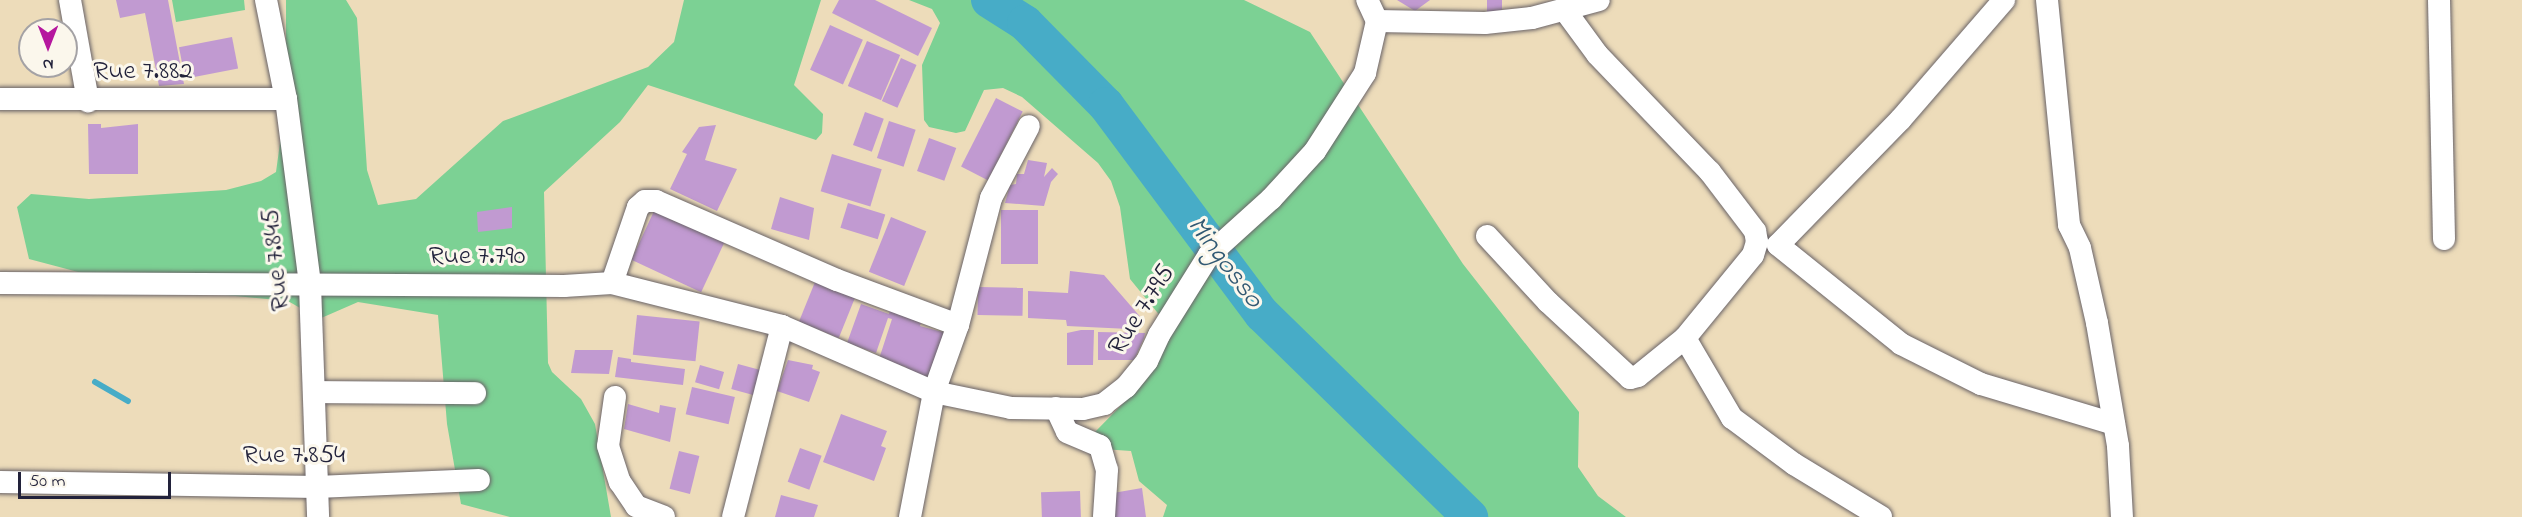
<!DOCTYPE html>
<html>
<head>
<meta charset="utf-8">
<style>
  body { margin:0 }
  #map { position:relative; width:2522px; height:517px; overflow:hidden; background:#eddcba; font-family:"Indie Flower",sans-serif }
  div>[style] { position:absolute }
  [style*='--x'] { left:calc(var(--x)*1px); top:calc(var(--y)*1px); width:calc(var(--w)*1px); rotate:calc(var(--a)*1deg) }
  .green>* { inset:0; background:#7cd194 }
  .stream>* { height:6px; margin:-3px; padding:0 3px; transform-origin:3px; border-radius:3px; background:#47acc7 }
  .river>* { height:36px; margin:-18px; padding:0 18px; transform-origin:18px; border-radius:18px; background:#47acc7 }
  .building>* { inset:0; background:#c19ad1; transform-origin:0 0 }
  .roads { filter:drop-shadow(0 0 2px #696367) drop-shadow(0 0 2px #696367) }
  .street>* { height:22px; margin:-11px; padding:0 11px; transform-origin:11px; border-radius:11px; background:#fff }
  span { translate:-50% -50%; white-space:nowrap; text-align:center; line-height:1.15; -webkit-text-stroke:6px #fbf7ec; paint-order:stroke }
  .street-label { font-size:27px; color:#22223b }
  .water-label { font-size:28px; color:#315973; font-style:italic }
  .north { position:absolute; left:18px; top:18px; width:60px; height:60px; box-sizing:border-box; background:#fbf7ec; border:2px solid #a4a2a5; border-radius:50%; rotate:180deg; font-size:16px; font-weight:700; line-height:24px; text-align:center; color:#22223b }
  .north::after { content:''; display:block; margin:auto; width:21px; height:27px; background:#b5179e; clip-path:polygon(50% 0,100% 100%,50% 72%,0 100%) }
  .scale { position:absolute; left:18px; top:472px; width:153px; height:27px; box-sizing:border-box; border:3px solid #22223b; border-top:0; padding-left:8px; font-size:18px; line-height:21px; white-space:nowrap; color:#22223b; -webkit-text-stroke:4px #fbf7ec; paint-order:stroke }
</style>
</head>
<body>
<div id="map">
  <div class="green">
    <div style="clip-path:polygon(172px 0,244px 0,245px 10px,176px 22px)"></div>
    <div style="clip-path:polygon(286px 0,346px 0,357px 18px,367px 170px,378px 205px,416px 199px,503px 121px,648px 67px,674px 42px,684px 0,821px 0,794px 85px,823px 114px,822px 133px,816px 140px,648px 85px,620px 122px,544px 192px,548px 363px,552px 372px,581px 399px,595px 424px,611px 517px,510px 517px,461px 504px,447px 424px,438px 315px,358px 302px,319px 319px,288px 301px,131px 286px,29px 259px,17px 207px,31px 194px,89px 199px,226px 190px,261px 181px,276px 172px,286px 99px)"></div>
    <div style="clip-path:polygon(909px 0,1244px 0,1310px 32px,1463px 264px,1579px 412px,1578px 467px,1598px 496px,1626px 517px,1163px 517px,1167px 505px,1139px 481px,1131px 451px,1102px 449px,1095px 432px,1147px 379px,1170px 328px,1130px 279px,1120px 207px,1111px 181px,1098px 163px,1022px 97px,1003px 88px,984px 90px,965px 131px,956px 133px,929px 127px,924px 120px,922px 65px,940px 23px,932px 9px)"></div>
  </div>
  <div class="stream">
    <div style="--x:95;--y:382;--w:38;--a:30"></div>
  </div>
  <div class="river">
    <div style="--x:989;--y:0;--w:43;--a:32.6"></div>
    <div style="--x:1025;--y:23;--w:115;--a:45.4"></div>
    <div style="--x:1106;--y:105;--w:261;--a:53.3"></div>
    <div style="--x:1262;--y:314;--w:291;--a:44.3"></div>
  </div>
  <div class="building">
    <div style="clip-path:polygon(116px 0,168px 0,184px 84px,159px 86px,145px 13px,120px 18px)"></div>
    <div style="clip-path:polygon(839px 0,875px 0,932px 28px,918px 56px,832px 13px)"></div>
    <div style="clip-path:polygon(1397px 0,1430px 0,1415px 11px)"></div>
    <div style="left:1487px;top:0;width:15px;height:12px"></div>
    <div style="left:830px;top:25px;width:36px;height:49px;rotate:24deg"></div>
    <div style="left:232px;top:37px;width:32px;height:54px;rotate:79deg"></div>
    <div style="left:867px;top:41px;width:36px;height:49px;rotate:23deg"></div>
    <div style="left:901px;top:58px;width:17px;height:47px;rotate:24deg"></div>
    <div style="left:996px;top:98px;width:30px;height:77px;rotate:27deg"></div>
    <div style="left:865px;top:112px;width:20px;height:35px;rotate:20deg"></div>
    <div style="left:889px;top:121px;width:28px;height:39px;rotate:18deg"></div>
    <div style="clip-path:polygon(88px 124px,101px 124px,101px 128px,138px 124px,138px 174px,89px 174px)"></div>
    <div style="clip-path:polygon(716px 125px,705px 160px,737px 169px,717px 211px,670px 189px,687px 154px,682px 152px,699px 127px)"></div>
    <div style="left:929px;top:138px;width:29px;height:35px;rotate:20deg"></div>
    <div style="left:832px;top:154px;width:52px;height:39px;rotate:17deg"></div>
    <div style="clip-path:polygon(1028px 160px,1047px 163px,1044px 177px,1052px 168px,1058px 174px,1051px 182px,1044px 206px,1005px 203px,1010px 185px,1016px 184px,1017px 174px,1024px 174px)"></div>
    <div style="clip-path:polygon(780px 197px,814px 208px,809px 240px,771px 229px)"></div>
    <div style="left:848px;top:203px;width:39px;height:26px;rotate:17deg"></div>
    <div style="clip-path:polygon(512px 207px,512px 228px,478px 232px,477px 212px)"></div>
    <div style="left:655px;top:209px;width:77px;height:56px;rotate:25deg"></div>
    <div style="left:1001px;top:210px;width:37px;height:54px"></div>
    <div style="left:891px;top:217px;width:38px;height:59px;rotate:22deg"></div>
    <div style="clip-path:polygon(1070px 271px,1104px 275px,1143px 320px,1139px 324px,1130px 319px,1129px 329px,1067px 326px,1066px 320px,1028px 318px,1028px 291px,1068px 293px)"></div>
    <div style="left:815px;top:282px;width:43px;height:43px;rotate:22deg"></div>
    <div style="left:978px;top:287px;width:45px;height:28px;rotate:1deg"></div>
    <div style="clip-path:polygon(861px 304px,889px 314px,891px 306px,923px 316px,920px 326px,950px 334px,931px 383px,903px 374px,906px 367px,879px 359px,892px 319px,888px 318px,876px 353px,847px 343px)"></div>
    <div style="left:637px;top:315px;width:63px;height:40px;rotate:6deg"></div>
    <div style="clip-path:polygon(1081px 330px,1094px 330px,1093px 365px,1067px 365px,1067px 333px)"></div>
    <div style="clip-path:polygon(1098px 332px,1145px 333px,1144px 338px,1134px 360px,1098px 360px)"></div>
    <div style="clip-path:polygon(575px 350px,613px 350px,609px 374px,571px 373px)"></div>
    <div style="clip-path:polygon(618px 357px,631px 359px,631px 362px,685px 369px,683px 385px,615px 377px)"></div>
    <div style="clip-path:polygon(788px 360px,813px 365px,812px 369px,820px 372px,809px 402px,777px 391px)"></div>
    <div style="left:738px;top:364px;width:31px;height:26px;rotate:15deg"></div>
    <div style="left:700px;top:365px;width:25px;height:18px;rotate:16deg"></div>
    <div style="left:692px;top:387px;width:44px;height:28px;rotate:13deg"></div>
    <div style="clip-path:polygon(628px 404px,659px 413px,660px 405px,676px 408px,670px 442px,624px 429px)"></div>
    <div style="clip-path:polygon(841px 414px,887px 431px,881px 446px,886px 448px,874px 481px,823px 462px)"></div>
    <div style="left:800px;top:448px;width:23px;height:36px;rotate:20deg"></div>
    <div style="left:679px;top:451px;width:21px;height:39px;rotate:14deg"></div>
    <div style="clip-path:polygon(1142px 488px,1146px 517px,1114px 517px,1113px 493px)"></div>
    <div style="left:1080px;top:491px;width:26px;height:39px;rotate:88deg"></div>
    <div style="clip-path:polygon(781px 495px,818px 505px,814px 517px,775px 517px)"></div>
  </div>
  <div class="roads">
    <div class="street">
      <div style="--x:70;--y:0;--w:103;--a:79.9"></div>
      <div style="--x:266;--y:0;--w:101;--a:78.6"></div>
      <div style="--x:286;--y:99;--w:188;--a:82.6"></div>
      <div style="--x:310;--y:285;--w:232;--a:88"></div>
      <div style="--x:2004;--y:0;--w:157;--a:130.9"></div>
      <div style="--x:1901;--y:119;--w:176;--a:134.3"></div>
      <div style="--x:1778;--y:245;--w:158;--a:38.8"></div>
      <div style="--x:1901;--y:344;--w:89;--a:26.6"></div>
      <div style="--x:1981;--y:384;--w:139;--a:16.7"></div>
      <div style="--x:2047;--y:0;--w:226;--a:84.4"></div>
      <div style="--x:2069;--y:225;--w:25;--a:64"></div>
      <div style="--x:2080;--y:248;--w:77;--a:77.2"></div>
      <div style="--x:2097;--y:323;--w:125;--a:80.3"></div>
      <div style="--x:2118;--y:446;--w:71;--a:86.8"></div>
      <div style="--x:2439;--y:0;--w:239;--a:88.8"></div>
      <div style="--x:1377;--y:21;--w:108;--a:1.1"></div>
      <div style="--x:1485;--y:23;--w:47;--a:-6.1"></div>
      <div style="--x:1532;--y:18;--w:69;--a:-15"></div>
      <div style="--x:0;--y:99;--w:286;--a:0"></div>
      <div style="--x:1487;--y:236;--w:90;--a:47.3"></div>
      <div style="--x:1548;--y:302;--w:112;--a:42.8"></div>
      <div style="--x:1630;--y:378;--w:8;--a:-14"></div>
      <div style="--x:1638;--y:376;--w:60;--a:-39"></div>
      <div style="--x:1685;--y:338;--w:107;--a:-50.7"></div>
      <div style="--x:1753;--y:255;--w:14;--a:-73"></div>
      <div style="--x:1757;--y:242;--w:11;--a:-100"></div>
      <div style="--x:1755;--y:231;--w:74;--a:-127.3"></div>
      <div style="--x:1710;--y:172;--w:163;--a:-133.8"></div>
      <div style="--x:1597;--y:54;--w:56;--a:-126.3"></div>
      <div style="--x:0;--y:283;--w:564;--a:0.3"></div>
      <div style="--x:564;--y:286;--w:48;--a:-3.6"></div>
      <div style="--x:612;--y:283;--w:175;--a:14.2"></div>
      <div style="--x:782;--y:326;--w:166;--a:23.5"></div>
      <div style="--x:934;--y:392;--w:79;--a:11.7"></div>
      <div style="--x:1011;--y:408;--w:72;--a:0.8"></div>
      <div style="--x:1083;--y:409;--w:22;--a:-13"></div>
      <div style="--x:1104;--y:404;--w:28;--a:-38"></div>
      <div style="--x:1126;--y:387;--w:33;--a:-51"></div>
      <div style="--x:1147;--y:361;--w:29;--a:-65"></div>
      <div style="--x:1159;--y:335;--w:94;--a:-58"></div>
      <div style="--x:1209;--y:255;--w:84;--a:-42.1"></div>
      <div style="--x:1271;--y:199;--w:65;--a:-47.5"></div>
      <div style="--x:1315;--y:151;--w:93;--a:-57.3"></div>
      <div style="--x:1365;--y:73;--w:53;--a:-77"></div>
      <div style="--x:1377;--y:21;--w:23;--a:-115"></div>
      <div style="--x:612;--y:283;--w:80;--a:-71.1"></div>
      <div style="--x:638;--y:207;--w:9;--a:-41"></div>
      <div style="--x:645;--y:201;--w:11;--a:0"></div>
      <div style="--x:656;--y:201;--w:197;--a:23.6"></div>
      <div style="--x:837;--y:280;--w:129;--a:20.4"></div>
      <div style="--x:1685;--y:338;--w:93;--a:59.6"></div>
      <div style="--x:1732;--y:418;--w:77;--a:36.6"></div>
      <div style="--x:1794;--y:464;--w:102;--a:31.3"></div>
      <div style="--x:316;--y:392;--w:159;--a:0.4"></div>
      <div style="--x:615;--y:397;--w:49;--a:98.1"></div>
      <div style="--x:608;--y:446;--w:38;--a:72"></div>
      <div style="--x:620;--y:482;--w:29;--a:56"></div>
      <div style="--x:636;--y:506;--w:30;--a:21"></div>
      <div style="--x:1056;--y:408;--w:26;--a:65"></div>
      <div style="--x:1067;--y:432;--w:36;--a:23"></div>
      <div style="--x:1100;--y:446;--w:25;--a:74"></div>
      <div style="--x:1107;--y:470;--w:47;--a:93.7"></div>
      <div style="--x:0;--y:482;--w:317;--a:0.9"></div>
      <div style="--x:317;--y:487;--w:162;--a:-2.5"></div>
      <div style="--x:733;--y:517;--w:197;--a:-75.6"></div>
      <div style="--x:910;--y:517;--w:127;--a:-79.1"></div>
      <div style="--x:934;--y:392;--w:71;--a:-70.3"></div>
      <div style="--x:958;--y:325;--w:131;--a:-75.4"></div>
      <div style="--x:991;--y:198;--w:81;--a:-62.2"></div>
    </div>
  </div>
  <div class="street-label">
    <span style="left:143px;top:72px">Rue 7.882</span>
    <span style="left:477px;top:257px">Rue 7.790</span>
    <span style="left:276px;top:260px;rotate:-96deg">Rue 7.845</span>
    <span style="left:1142px;top:310px;rotate:-58deg">Rue 7.795</span>
    <span style="left:294px;top:456px">Rue 7.854</span>
  </div>
  <div class="water-label">
    <span style="left:1224px;top:263px;rotate:53deg">Mingosso</span>
  </div>
  <div class="north">N</div>
  <div class="scale">50 m</div>
</div>
</body>
</html>
